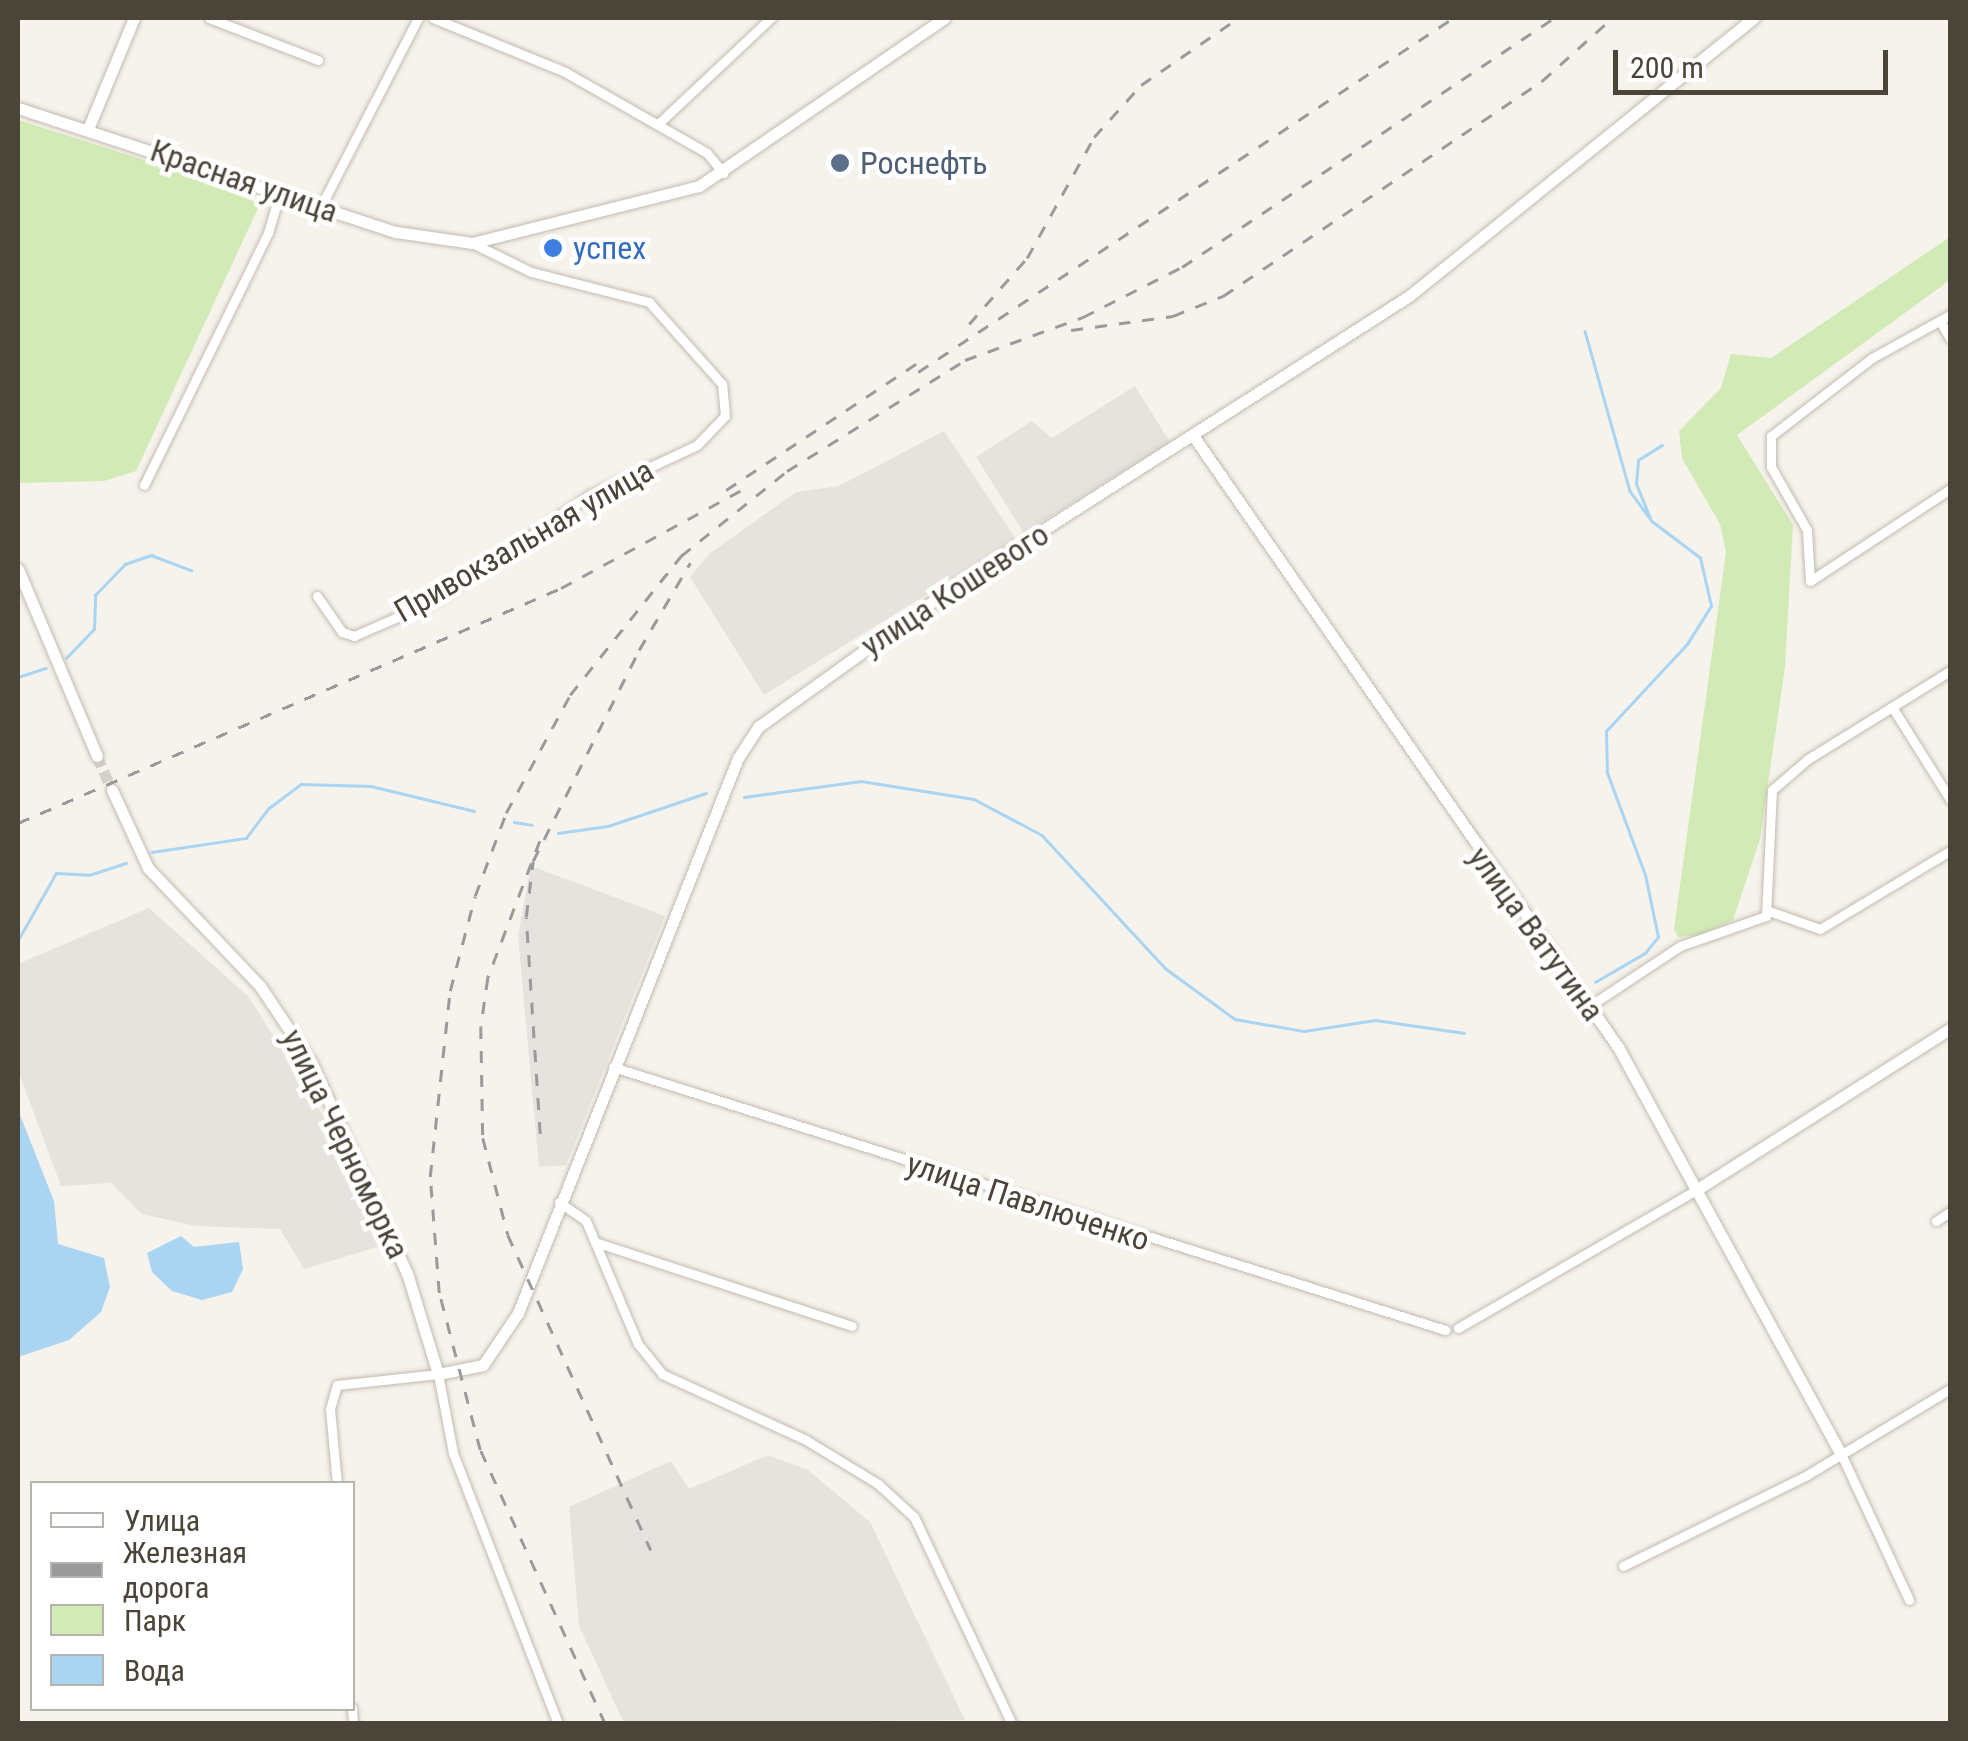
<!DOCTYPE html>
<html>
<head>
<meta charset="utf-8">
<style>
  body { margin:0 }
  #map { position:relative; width:1968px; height:1741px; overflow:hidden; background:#f6f3ec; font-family:"Roboto Condensed",sans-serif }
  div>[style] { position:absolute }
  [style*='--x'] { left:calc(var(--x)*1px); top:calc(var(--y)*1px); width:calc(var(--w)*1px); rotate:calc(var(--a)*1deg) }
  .industrial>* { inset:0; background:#e6e2dd }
  .green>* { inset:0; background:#d2eab5 }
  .water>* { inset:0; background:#a9d4f2 }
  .stream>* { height:2.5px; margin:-1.25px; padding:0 1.25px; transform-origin:1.25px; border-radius:1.25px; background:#a9d4f2 }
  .tertiary-tunnel>* { height:11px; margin-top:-5.5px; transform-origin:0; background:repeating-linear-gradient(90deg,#d4d0c8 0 11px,transparent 0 16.5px) }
  .roads { filter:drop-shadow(0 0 2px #c2bbae) drop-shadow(0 0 2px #c2bbae) }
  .minor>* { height:9px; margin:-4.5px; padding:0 4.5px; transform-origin:4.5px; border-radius:4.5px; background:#fff }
  .tertiary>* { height:11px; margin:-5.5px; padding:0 5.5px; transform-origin:5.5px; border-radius:5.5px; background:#fff }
  .rail>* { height:2.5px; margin-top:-1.25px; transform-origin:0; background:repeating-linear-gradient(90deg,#9a9a9a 0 12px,transparent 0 24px) }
  .dots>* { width:28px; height:28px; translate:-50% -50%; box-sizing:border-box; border:5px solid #fff; border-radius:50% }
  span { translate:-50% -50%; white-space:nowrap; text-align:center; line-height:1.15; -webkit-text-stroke:9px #fff; paint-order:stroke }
  .service-label { font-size:32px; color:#4e5e75 }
  .left { translate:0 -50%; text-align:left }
  .street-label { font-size:32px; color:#4b4439 }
  .shop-label { font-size:32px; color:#366cbe }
  .frame { position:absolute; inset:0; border:20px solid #4b4439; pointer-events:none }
  .legend { position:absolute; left:30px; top:1481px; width:325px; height:230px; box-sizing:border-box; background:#fff; border:2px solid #b7b4b0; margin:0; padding:12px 18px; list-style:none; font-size:30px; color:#4b4439 }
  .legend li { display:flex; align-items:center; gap:20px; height:50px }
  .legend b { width:50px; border:2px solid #b7b4b0 }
  .scale { position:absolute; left:1613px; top:50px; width:275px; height:45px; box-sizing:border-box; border:5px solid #4b4439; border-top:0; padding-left:12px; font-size:30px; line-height:35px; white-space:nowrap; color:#4b4439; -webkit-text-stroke:8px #fff; paint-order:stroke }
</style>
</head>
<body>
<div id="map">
  <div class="industrial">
    <div style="clip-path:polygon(1135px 386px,1170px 442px,1024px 533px,976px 457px,1032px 421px,1052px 438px)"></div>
    <div style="clip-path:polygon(944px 431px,1016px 539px,764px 695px,690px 577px,709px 554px,796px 492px,839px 486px)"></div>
    <div style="clip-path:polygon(531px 866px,665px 916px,566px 1165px,539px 1167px,518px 936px)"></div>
    <div style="clip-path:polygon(149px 908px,249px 997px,332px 1130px,381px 1246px,304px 1269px,280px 1229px,196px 1226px,142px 1214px,111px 1183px,61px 1186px,18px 1071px,18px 964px)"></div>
    <div style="clip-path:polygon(768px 1455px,808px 1470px,870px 1522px,965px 1720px,624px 1723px,579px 1626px,569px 1507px,671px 1461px,689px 1489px)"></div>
  </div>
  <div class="green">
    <div style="clip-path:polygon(18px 120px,182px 172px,260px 204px,136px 471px,104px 481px,18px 483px)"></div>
    <div style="clip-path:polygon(1950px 237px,1950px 280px,1737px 435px,1793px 525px,1785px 667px,1760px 839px,1733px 920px,1701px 935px,1678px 937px,1674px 929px,1726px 552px,1720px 524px,1682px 458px,1679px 431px,1721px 388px,1731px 354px,1771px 358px)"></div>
  </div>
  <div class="water">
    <div style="clip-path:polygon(18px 1110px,54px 1201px,58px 1244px,104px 1258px,110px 1287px,101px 1312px,69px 1340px,18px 1357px)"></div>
    <div style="clip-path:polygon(181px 1236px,194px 1247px,239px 1242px,243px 1269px,232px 1292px,202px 1300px,172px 1291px,152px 1272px,147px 1253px)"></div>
  </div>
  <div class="stream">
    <div style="--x:1585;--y:331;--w:166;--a:74.3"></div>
    <div style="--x:1630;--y:491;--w:32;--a:54"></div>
    <div style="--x:66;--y:658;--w:40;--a:-46"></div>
    <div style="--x:94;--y:629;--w:34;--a:-88"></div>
    <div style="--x:95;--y:595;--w:43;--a:-45.9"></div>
    <div style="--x:125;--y:564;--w:28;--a:-19"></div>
    <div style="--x:151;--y:555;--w:43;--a:20.6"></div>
    <div style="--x:18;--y:677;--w:29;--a:-18"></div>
    <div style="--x:744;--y:797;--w:118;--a:-7.8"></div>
    <div style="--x:861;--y:781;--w:114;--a:9.1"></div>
    <div style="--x:974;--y:799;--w:77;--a:27.9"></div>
    <div style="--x:1042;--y:835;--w:181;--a:47.2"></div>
    <div style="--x:1165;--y:968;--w:87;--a:36.1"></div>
    <div style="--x:1235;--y:1019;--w:70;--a:9.9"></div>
    <div style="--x:1304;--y:1031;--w:72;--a:-8.8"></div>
    <div style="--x:1375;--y:1020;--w:90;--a:8.3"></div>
    <div style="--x:514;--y:822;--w:18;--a:9"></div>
    <div style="--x:558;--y:833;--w:50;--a:-8"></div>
    <div style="--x:608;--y:826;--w:103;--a:-18.6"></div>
    <div style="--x:152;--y:852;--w:95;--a:-8.5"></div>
    <div style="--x:246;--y:838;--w:38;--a:-53"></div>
    <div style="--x:269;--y:808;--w:40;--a:-37"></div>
    <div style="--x:301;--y:784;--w:70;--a:1.6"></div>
    <div style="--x:371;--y:786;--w:106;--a:13.6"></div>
    <div style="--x:18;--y:940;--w:77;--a:-60.4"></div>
    <div style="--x:56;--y:873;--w:33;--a:3"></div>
    <div style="--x:89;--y:875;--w:39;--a:-18"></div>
    <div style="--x:1595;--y:982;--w:58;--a:-30.1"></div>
    <div style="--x:1645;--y:953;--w:21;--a:-51"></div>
    <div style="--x:1658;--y:937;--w:63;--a:-101.8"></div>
    <div style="--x:1645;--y:875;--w:109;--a:-110.4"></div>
    <div style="--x:1607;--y:773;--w:42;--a:-91.4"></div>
    <div style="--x:1606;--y:731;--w:119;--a:-47"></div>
    <div style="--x:1687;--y:644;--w:45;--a:-57.7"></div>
    <div style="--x:1711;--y:606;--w:49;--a:-102.9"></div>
    <div style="--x:1700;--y:558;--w:61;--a:-142.9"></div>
    <div style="--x:1651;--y:521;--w:40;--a:-112"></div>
    <div style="--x:1636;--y:484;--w:24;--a:-85"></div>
    <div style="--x:1638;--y:460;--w:28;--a:-32"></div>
  </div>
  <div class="tertiary-tunnel">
    <div style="--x:97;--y:756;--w:37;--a:66"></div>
  </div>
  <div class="roads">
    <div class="minor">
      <div style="--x:209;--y:18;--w:117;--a:21.1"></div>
      <div style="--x:433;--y:18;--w:143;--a:22.2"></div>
      <div style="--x:565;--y:72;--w:163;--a:29.7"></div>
      <div style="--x:707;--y:153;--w:26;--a:51"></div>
      <div style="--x:659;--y:123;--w:154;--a:-43.2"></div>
      <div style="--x:321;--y:206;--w:212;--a:-62.7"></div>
      <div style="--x:1940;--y:321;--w:20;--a:60"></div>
      <div style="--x:144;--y:485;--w:281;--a:-63.8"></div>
      <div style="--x:268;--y:233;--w:43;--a:-73.7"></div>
      <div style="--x:1810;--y:581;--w:51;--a:-93.4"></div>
      <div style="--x:1807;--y:530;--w:73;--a:-119.7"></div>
      <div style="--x:1771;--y:467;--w:31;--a:-90"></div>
      <div style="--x:1771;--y:436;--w:128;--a:-37.7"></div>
      <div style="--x:1872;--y:358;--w:89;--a:-28.9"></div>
      <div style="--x:1810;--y:581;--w:168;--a:-33.3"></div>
      <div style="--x:317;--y:596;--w:44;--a:55.2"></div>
      <div style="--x:342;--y:632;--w:13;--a:18"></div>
      <div style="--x:354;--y:636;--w:90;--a:-23.7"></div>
      <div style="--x:436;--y:600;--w:186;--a:-34.3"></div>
      <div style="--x:590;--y:495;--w:118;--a:-25"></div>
      <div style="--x:697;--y:445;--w:40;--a:-46"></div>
      <div style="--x:725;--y:416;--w:32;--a:-95"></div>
      <div style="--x:722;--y:384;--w:110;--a:-131.7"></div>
      <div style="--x:649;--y:302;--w:122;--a:-165.7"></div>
      <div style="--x:531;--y:272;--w:66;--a:-153.8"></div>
      <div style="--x:1892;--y:707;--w:109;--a:57.8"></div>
      <div style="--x:1769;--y:911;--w:54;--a:19.4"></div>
      <div style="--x:1820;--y:929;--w:152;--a:-31"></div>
      <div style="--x:1588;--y:1007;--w:110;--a:-33.5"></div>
      <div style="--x:1680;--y:946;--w:91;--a:-19.2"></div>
      <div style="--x:1766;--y:916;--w:126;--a:-87.3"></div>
      <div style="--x:1772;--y:790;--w:48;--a:-40.7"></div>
      <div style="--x:1808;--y:759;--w:167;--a:-31.8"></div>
      <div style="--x:613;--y:1067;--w:873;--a:17.54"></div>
      <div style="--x:559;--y:1202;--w:33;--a:35"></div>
      <div style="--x:586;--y:1221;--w:134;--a:67.1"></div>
      <div style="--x:638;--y:1344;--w:38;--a:51"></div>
      <div style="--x:662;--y:1374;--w:158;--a:24.6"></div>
      <div style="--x:806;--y:1440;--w:84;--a:31.4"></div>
      <div style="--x:878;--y:1484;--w:49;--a:42.5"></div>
      <div style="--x:914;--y:1517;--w:229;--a:64.7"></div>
      <div style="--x:1936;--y:1221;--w:17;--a:-33"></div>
      <div style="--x:598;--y:1243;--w:267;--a:18.1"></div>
      <div style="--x:1458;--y:1328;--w:275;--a:-30.1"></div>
      <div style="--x:1841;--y:1454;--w:161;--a:65"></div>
      <div style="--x:337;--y:1484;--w:75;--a:-95.3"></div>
      <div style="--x:330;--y:1409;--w:25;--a:-74"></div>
      <div style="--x:337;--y:1385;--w:102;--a:-6.2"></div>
      <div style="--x:438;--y:1374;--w:80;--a:79.2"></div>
      <div style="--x:453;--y:1453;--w:291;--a:68.8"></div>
      <div style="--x:1623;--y:1566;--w:205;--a:-26.3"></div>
      <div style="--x:1807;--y:1475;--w:167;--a:-31"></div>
      <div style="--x:352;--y:1708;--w:16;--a:86"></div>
    </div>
    <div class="tertiary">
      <div style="--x:18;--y:108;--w:398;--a:18.2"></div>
      <div style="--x:396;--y:232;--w:77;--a:8.2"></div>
      <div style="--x:472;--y:243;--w:234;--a:-14.1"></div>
      <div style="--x:699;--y:186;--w:297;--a:-34.4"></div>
      <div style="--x:88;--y:129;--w:120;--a:-67.5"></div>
      <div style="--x:1194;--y:437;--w:743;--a:55.2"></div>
      <div style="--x:1618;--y:1047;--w:464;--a:61.3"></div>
      <div style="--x:18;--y:569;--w:203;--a:67.1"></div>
      <div style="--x:112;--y:790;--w:86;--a:65.2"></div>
      <div style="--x:148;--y:868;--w:163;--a:46.5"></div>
      <div style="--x:260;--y:986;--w:94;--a:56.3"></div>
      <div style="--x:312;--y:1064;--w:230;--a:65.6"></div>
      <div style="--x:407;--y:1273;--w:106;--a:72.9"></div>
      <div style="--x:438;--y:1374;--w:46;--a:-11.3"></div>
      <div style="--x:483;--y:1365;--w:63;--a:-56.1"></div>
      <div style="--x:518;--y:1313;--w:597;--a:-68.38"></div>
      <div style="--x:738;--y:758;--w:37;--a:-57"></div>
      <div style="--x:758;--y:727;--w:235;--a:-35.7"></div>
      <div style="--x:949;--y:590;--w:546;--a:-32.58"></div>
      <div style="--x:1409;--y:296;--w:443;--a:-38.9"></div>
      <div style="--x:1696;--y:1190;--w:301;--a:-32.4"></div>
    </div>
  </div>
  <div class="rail">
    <div style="--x:969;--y:324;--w:88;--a:-48.7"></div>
    <div style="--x:1027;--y:258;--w:138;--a:-61"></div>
    <div style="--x:1094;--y:137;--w:70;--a:-47.9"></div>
    <div style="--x:1141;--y:85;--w:118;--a:-34.6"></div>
    <div style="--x:1071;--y:330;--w:103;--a:-7.8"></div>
    <div style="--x:1173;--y:316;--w:54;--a:-21.8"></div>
    <div style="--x:1223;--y:296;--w:385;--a:-34"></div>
    <div style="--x:1542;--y:81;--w:94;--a:-42"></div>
    <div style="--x:918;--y:372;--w:642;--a:-33.49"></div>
    <div style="--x:726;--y:490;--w:239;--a:-33.6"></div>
    <div style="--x:18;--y:823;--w:592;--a:-23.4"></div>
    <div style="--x:561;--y:588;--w:207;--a:-28.5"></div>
    <div style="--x:540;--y:841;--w:147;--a:110.8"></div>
    <div style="--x:488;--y:978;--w:49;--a:98.1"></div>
    <div style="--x:481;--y:1027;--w:111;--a:89"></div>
    <div style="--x:483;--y:1138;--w:100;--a:75.5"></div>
    <div style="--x:508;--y:1235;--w:346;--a:65.6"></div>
    <div style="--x:540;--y:1134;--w:217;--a:-93.7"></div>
    <div style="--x:526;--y:917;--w:56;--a:-82.9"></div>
    <div style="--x:533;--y:861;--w:236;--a:-63.3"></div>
    <div style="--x:639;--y:650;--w:101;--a:-59.6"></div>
    <div style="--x:605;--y:1724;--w:301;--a:-114.5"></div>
    <div style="--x:480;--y:1450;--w:162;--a:-104.6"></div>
    <div style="--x:439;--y:1293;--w:116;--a:-94.4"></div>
    <div style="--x:430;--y:1177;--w:187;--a:-83.9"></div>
    <div style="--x:450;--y:991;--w:98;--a:-75.3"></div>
    <div style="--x:475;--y:896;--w:89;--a:-69.5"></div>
    <div style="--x:506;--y:813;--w:134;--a:-61.5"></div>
    <div style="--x:570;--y:695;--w:178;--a:-51.4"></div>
    <div style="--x:681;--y:556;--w:136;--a:-38.7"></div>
    <div style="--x:787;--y:471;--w:210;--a:-31.9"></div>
    <div style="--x:965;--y:360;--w:126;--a:-20"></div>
    <div style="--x:1083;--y:317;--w:111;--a:-26.8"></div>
    <div style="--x:1182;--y:267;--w:448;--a:-33.8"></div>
  </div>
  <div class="dots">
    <div style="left:840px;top:163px;background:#5c6f8a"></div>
    <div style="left:553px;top:248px;background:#3f7fe0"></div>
  </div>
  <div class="service-label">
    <span class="left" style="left:860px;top:163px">Роснефть</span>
  </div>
  <div class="street-label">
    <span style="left:244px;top:181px;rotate:19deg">Красная улица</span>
    <span style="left:524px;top:541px;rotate:-30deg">Привокзальная улица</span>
    <span style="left:955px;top:590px;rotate:-33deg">улица Кошевого</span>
    <span style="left:1536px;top:934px;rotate:54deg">улица Ватутина</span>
    <span style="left:345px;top:1144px;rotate:64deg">улица Черноморка</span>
    <span style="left:1028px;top:1202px;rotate:18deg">улица Павлюченко</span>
  </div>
  <div class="shop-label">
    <span class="left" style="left:573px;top:248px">успех</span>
  </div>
  <div class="frame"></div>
  <ul class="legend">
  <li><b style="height:12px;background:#fff"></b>Улица</li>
  <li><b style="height:12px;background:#9a9a9a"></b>Железная дорога</li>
  <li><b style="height:28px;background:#d2eab5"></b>Парк</li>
  <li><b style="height:28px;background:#a9d4f2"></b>Вода</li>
  </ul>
  <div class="scale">200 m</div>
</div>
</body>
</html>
